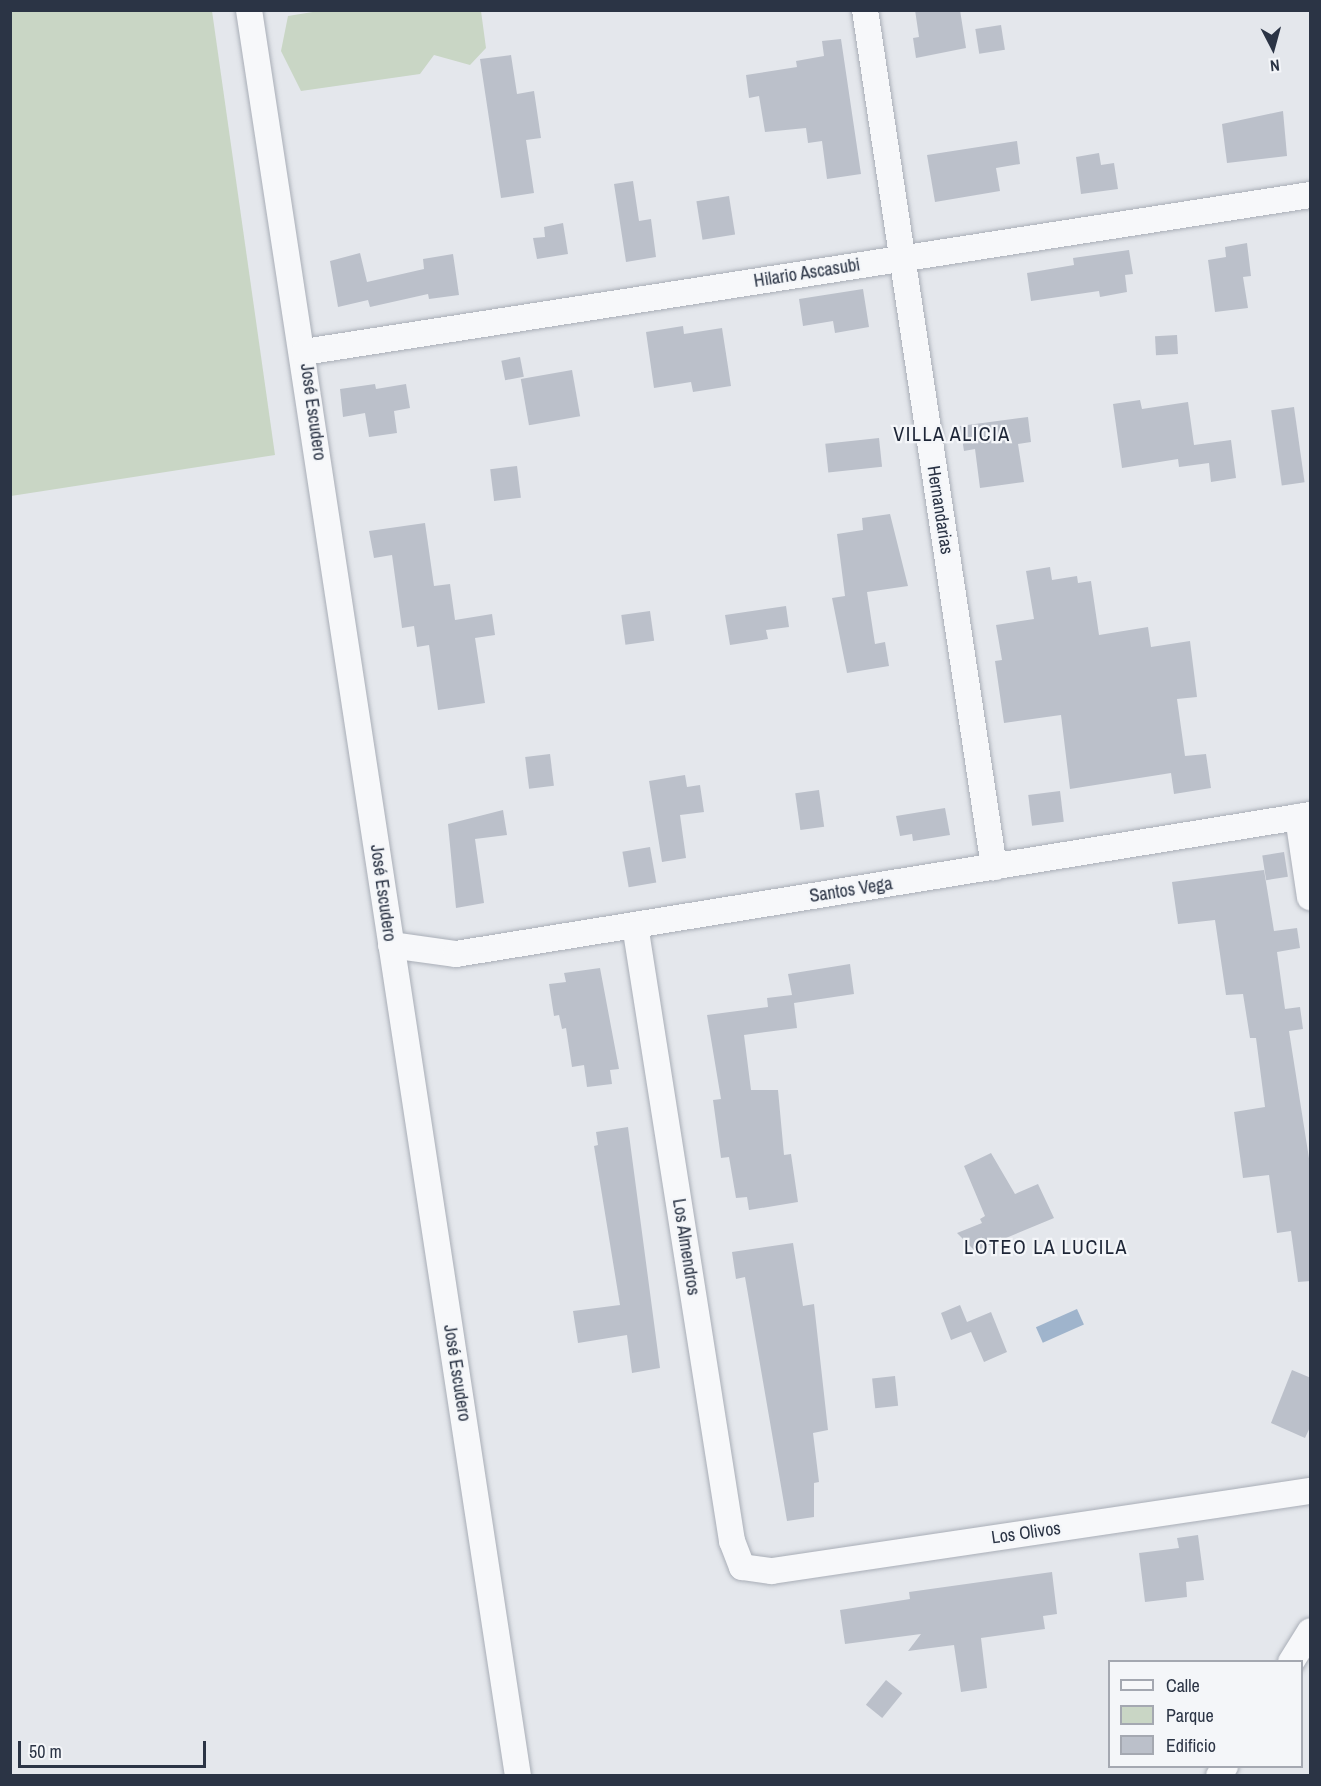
<!DOCTYPE html>
<html>
<head>
<meta charset="utf-8">
<style>
  body { margin:0 }
  #map { position:relative; width:1321px; height:1786px; overflow:hidden; background:#e4e7ec; font-family:"Archivo Narrow",sans-serif }
  div>[style] { position:absolute }
  [style*='--x'] { left:calc(var(--x)*1px); top:calc(var(--y)*1px); width:calc(var(--w)*1px); rotate:calc(var(--a)*1deg) }
  .green>* { inset:0; background:#c9d6c5 }
  .water>* { inset:0; background:#9fb4cc; transform-origin:0 0 }
  .building>* { inset:0; background:#bbc0ca; transform-origin:0 0 }
  .roads { filter:drop-shadow(0 0 2px #a9aeb7) drop-shadow(0 0 2px #a9aeb7) }
  .street>* { height:26px; margin:-13px; padding:0 13px; transform-origin:13px; border-radius:13px; background:#f7f8fa }
  span { translate:-50% -50%; white-space:nowrap; text-align:center; line-height:1.15; -webkit-text-stroke:4.5px #f4f6f9; paint-order:stroke }
  .street-label { font-size:18px; color:#2b3445 }
  .neighbourhood-label { font-size:20px; color:#1d2536; letter-spacing:1.5px }
  .frame { position:absolute; inset:0; border:12px solid #2b3445; pointer-events:none }
  .legend { position:absolute; left:1108px; top:1660px; width:195px; height:108px; box-sizing:border-box; background:#f4f6f9; border:2px solid #a4a8b1; margin:0; padding:8px 10px; list-style:none; font-size:18px; color:#2b3445 }
  .legend li { display:flex; align-items:center; gap:12px; height:30px }
  .legend b { width:30px; border:2px solid #a4a8b1 }
  .north { position:absolute; left:1243px; top:18px; width:60px; height:60px; -webkit-text-stroke:4px #f4f6f9; paint-order:stroke; rotate:174deg; font-size:16px; font-weight:700; line-height:24px; text-align:center; color:#2b3445 }
  .north::after { content:''; display:block; margin:auto; width:21px; height:27px; background:#2b3445; clip-path:polygon(50% 0,100% 100%,50% 72%,0 100%) }
  .scale { position:absolute; left:18px; top:1741px; width:188px; height:27px; box-sizing:border-box; border:3px solid #2b3445; border-top:0; padding-left:8px; font-size:18px; line-height:21px; white-space:nowrap; color:#2b3445; -webkit-text-stroke:4px #f4f6f9; paint-order:stroke }
</style>
</head>
<body>
<div id="map">
  <div class="green">
    <div style="clip-path:polygon(11px 10px,212px 11px,275px 455px,11px 496px)"></div>
    <div style="clip-path:polygon(325px 10px,481px 11px,486px 48px,470px 65px,434px 55px,420px 74px,301px 91px,281px 51px,288px 16px)"></div>
  </div>
  <div class="water">
    <div style="left:1077px;top:1309px;width:17px;height:45px;rotate:66deg"></div>
  </div>
  <div class="building">
    <div style="clip-path:polygon(915px 10px,960px 10px,966px 48px,916px 58px,913px 38px,919px 37px)"></div>
    <div style="left:1001px;top:25px;width:25px;height:26px;rotate:81deg"></div>
    <div style="clip-path:polygon(841px 39px,861px 174px,827px 179px,822px 141px,808px 143px,806px 128px,765px 132px,759px 96px,749px 98px,746px 75px,797px 67px,796px 61px,824px 56px,822px 41px)"></div>
    <div style="clip-path:polygon(511px 55px,517px 94px,534px 91px,541px 138px,526px 140px,534px 193px,501px 198px,480px 59px)"></div>
    <div style="clip-path:polygon(1283px 111px,1287px 156px,1227px 163px,1222px 124px)"></div>
    <div style="clip-path:polygon(1017px 141px,1020px 164px,996px 168px,1000px 191px,935px 202px,927px 155px)"></div>
    <div style="clip-path:polygon(1099px 153px,1101px 165px,1114px 163px,1118px 189px,1081px 194px,1076px 157px)"></div>
    <div style="clip-path:polygon(633px 181px,639px 221px,651px 219px,656px 257px,626px 262px,614px 184px)"></div>
    <div style="left:729px;top:196px;width:39px;height:33px;rotate:81deg"></div>
    <div style="clip-path:polygon(563px 223px,568px 254px,537px 259px,533px 238px,545px 237px,544px 227px)"></div>
    <div style="clip-path:polygon(1247px 243px,1251px 276px,1243px 277px,1248px 308px,1215px 312px,1208px 260px,1226px 257px,1225px 247px)"></div>
    <div style="clip-path:polygon(1129px 250px,1133px 274px,1125px 275px,1127px 292px,1100px 297px,1099px 291px,1031px 301px,1027px 273px,1074px 265px,1073px 258px)"></div>
    <div style="clip-path:polygon(360px 253px,367px 282px,424px 269px,423px 259px,453px 254px,459px 295px,429px 299px,428px 294px,370px 307px,368px 300px,338px 307px,330px 261px)"></div>
    <div style="clip-path:polygon(863px 289px,869px 327px,835px 333px,833px 321px,803px 326px,799px 299px)"></div>
    <div style="clip-path:polygon(683px 326px,684px 334px,722px 328px,731px 386px,693px 392px,691px 382px,654px 388px,646px 332px)"></div>
    <div style="left:1177px;top:335px;width:19px;height:22px;rotate:87deg"></div>
    <div style="left:520px;top:357px;width:20px;height:19px;rotate:79deg"></div>
    <div style="left:572px;top:370px;width:47px;height:52px;rotate:80deg"></div>
    <div style="clip-path:polygon(375px 384px,376px 389px,406px 384px,410px 408px,394px 411px,397px 433px,369px 437px,365px 413px,343px 417px,340px 389px)"></div>
    <div style="clip-path:polygon(1140px 400px,1142px 409px,1188px 402px,1194px 445px,1231px 440px,1236px 478px,1211px 482px,1209px 463px,1179px 467px,1178px 459px,1122px 468px,1113px 404px)"></div>
    <div style="left:1294px;top:407px;width:76px;height:23px;rotate:82deg"></div>
    <div style="clip-path:polygon(1028px 417px,1031px 442px,1018px 444px,1024px 482px,980px 488px,975px 449px,964px 451px,960px 426px)"></div>
    <div style="left:879px;top:438px;width:29px;height:54px;rotate:84deg"></div>
    <div style="left:517px;top:466px;width:32px;height:27px;rotate:83deg"></div>
    <div style="clip-path:polygon(890px 514px,908px 586px,867px 592px,875px 644px,885px 642px,889px 666px,847px 673px,832px 598px,845px 596px,837px 534px,863px 530px,862px 518px)"></div>
    <div style="clip-path:polygon(425px 523px,434px 586px,450px 584px,455px 620px,492px 614px,495px 635px,475px 638px,485px 703px,438px 710px,429px 645px,417px 647px,414px 626px,402px 628px,392px 555px,374px 558px,369px 531px)"></div>
    <div style="clip-path:polygon(1050px 567px,1052px 580px,1077px 576px,1078px 583px,1091px 581px,1099px 635px,1148px 627px,1151px 647px,1190px 641px,1197px 697px,1177px 699px,1185px 756px,1206px 754px,1211px 788px,1174px 794px,1171px 773px,1070px 789px,1061px 715px,1004px 723px,995px 661px,1002px 660px,996px 625px,1034px 619px,1026px 571px)"></div>
    <div style="clip-path:polygon(786px 606px,789px 627px,766px 630px,768px 639px,730px 645px,725px 615px)"></div>
    <div style="left:650px;top:611px;width:30px;height:29px;rotate:82deg"></div>
    <div style="left:550px;top:754px;width:32px;height:25px;rotate:83deg"></div>
    <div style="clip-path:polygon(685px 775px,687px 787px,700px 785px,704px 812px,680px 815px,686px 858px,662px 862px,649px 781px)"></div>
    <div style="left:819px;top:790px;width:37px;height:24px;rotate:82deg"></div>
    <div style="left:1060px;top:791px;width:31px;height:32px;rotate:83deg"></div>
    <div style="clip-path:polygon(945px 808px,950px 835px,913px 841px,912px 834px,900px 836px,896px 816px)"></div>
    <div style="clip-path:polygon(503px 810px,507px 835px,475px 839px,484px 903px,456px 908px,448px 824px)"></div>
    <div style="left:650px;top:847px;width:36px;height:28px;rotate:80deg"></div>
    <div style="left:1284px;top:852px;width:25px;height:22px;rotate:81deg"></div>
    <div style="clip-path:polygon(1264px 870px,1274px 931px,1297px 928px,1300px 948px,1277px 952px,1285px 1009px,1300px 1007px,1303px 1029px,1289px 1031px,1311px 1171px,1311px 1281px,1298px 1282px,1291px 1231px,1277px 1233px,1269px 1175px,1243px 1178px,1234px 1112px,1265px 1107px,1256px 1038px,1250px 1038px,1243px 994px,1226px 995px,1215px 920px,1178px 924px,1172px 882px)"></div>
    <div style="clip-path:polygon(850px 964px,854px 994px,794px 1003px,797px 1028px,744px 1035px,751px 1090px,778px 1090px,784px 1155px,791px 1154px,798px 1202px,749px 1210px,747px 1197px,736px 1198px,729px 1157px,721px 1158px,713px 1100px,721px 1099px,707px 1015px,768px 1007px,767px 998px,792px 995px,788px 974px)"></div>
    <div style="clip-path:polygon(600px 968px,619px 1069px,610px 1070px,612px 1084px,587px 1087px,584px 1065px,572px 1067px,566px 1028px,562px 1029px,559px 1015px,554px 1016px,549px 984px,566px 982px,564px 973px)"></div>
    <div style="clip-path:polygon(628px 1127px,660px 1368px,632px 1373px,627px 1335px,578px 1343px,573px 1311px,620px 1305px,594px 1146px,598px 1145px,596px 1132px)"></div>
    <div style="clip-path:polygon(991px 1153px,1015px 1194px,1038px 1184px,1054px 1218px,975px 1251px,957px 1233px,982px 1223px,980px 1219px,985px 1216px,964px 1166px)"></div>
    <div style="clip-path:polygon(793px 1243px,803px 1306px,814px 1304px,828px 1430px,813px 1433px,819px 1482px,814px 1483px,814px 1517px,787px 1521px,745px 1277px,736px 1279px,732px 1252px)"></div>
    <div style="clip-path:polygon(960px 1305px,967px 1322px,991px 1312px,1007px 1352px,984px 1362px,971px 1332px,951px 1340px,941px 1313px)"></div>
    <div style="clip-path:polygon(1292px 1370px,1311px 1378px,1311px 1425px,1305px 1438px,1271px 1423px)"></div>
    <div style="left:895px;top:1376px;width:30px;height:23px;rotate:84deg"></div>
    <div style="clip-path:polygon(1198px 1535px,1204px 1580px,1186px 1582px,1187px 1597px,1145px 1602px,1139px 1553px,1179px 1548px,1177px 1538px)"></div>
    <div style="clip-path:polygon(1052px 1572px,1057px 1614px,1043px 1616px,1045px 1629px,981px 1638px,987px 1688px,961px 1692px,954px 1645px,908px 1651px,921px 1634px,845px 1644px,840px 1610px,910px 1599px,909px 1592px)"></div>
    <div style="left:886px;top:1680px;width:21px;height:32px;rotate:39deg"></div>
  </div>
  <div class="roads">
    <div class="street">
      <div style="--x:249;--y:10;--w:1786;--a:81.34"></div>
      <div style="--x:865;--y:10;--w:867;--a:81.44"></div>
      <div style="--x:304;--y:352;--w:1018;--a:-8.87"></div>
      <div style="--x:1298;--y:817;--w:81;--a:81.5"></div>
      <div style="--x:635;--y:925;--w:624;--a:81.05"></div>
      <div style="--x:732;--y:1541;--w:28;--a:69"></div>
      <div style="--x:742;--y:1567;--w:30;--a:8"></div>
      <div style="--x:772;--y:1571;--w:544;--a:-8.46"></div>
      <div style="--x:391;--y:945;--w:66;--a:7.9"></div>
      <div style="--x:456;--y:954;--w:865;--a:-9.24"></div>
      <div style="--x:1291;--y:1662;--w:36;--a:-58"></div>
      <div style="--x:1219;--y:1776;--w:12;--a:-59"></div>
    </div>
  </div>
  <div class="street-label">
    <span style="left:807px;top:273px;rotate:-9deg">Hilario Ascasubi</span>
    <span style="left:313px;top:412px;rotate:82deg">José Escudero</span>
    <span style="left:940px;top:510px;rotate:81deg">Hernandarias</span>
    <span style="left:851px;top:890px;rotate:-9deg">Santos Vega</span>
    <span style="left:383px;top:893px;rotate:82deg">José Escudero</span>
    <span style="left:686px;top:1247px;rotate:81deg">Los Almendros</span>
    <span style="left:457px;top:1373px;rotate:81deg">José Escudero</span>
    <span style="left:1026px;top:1533px;rotate:-8deg">Los Olivos</span>
  </div>
  <div class="neighbourhood-label">
    <span style="left:952px;top:433px">VILLA ALICIA</span>
    <span style="left:1046px;top:1246px">LOTEO LA LUCILA</span>
  </div>
  <div class="frame"></div>
  <ul class="legend">
  <li><b style="height:8px;background:#f7f8fa"></b>Calle</li>
  <li><b style="height:16px;background:#c9d6c5"></b>Parque</li>
  <li><b style="height:16px;background:#bbc0ca"></b>Edificio</li>
  </ul>
  <div class="north">N</div>
  <div class="scale">50 m</div>
</div>
</body>
</html>
